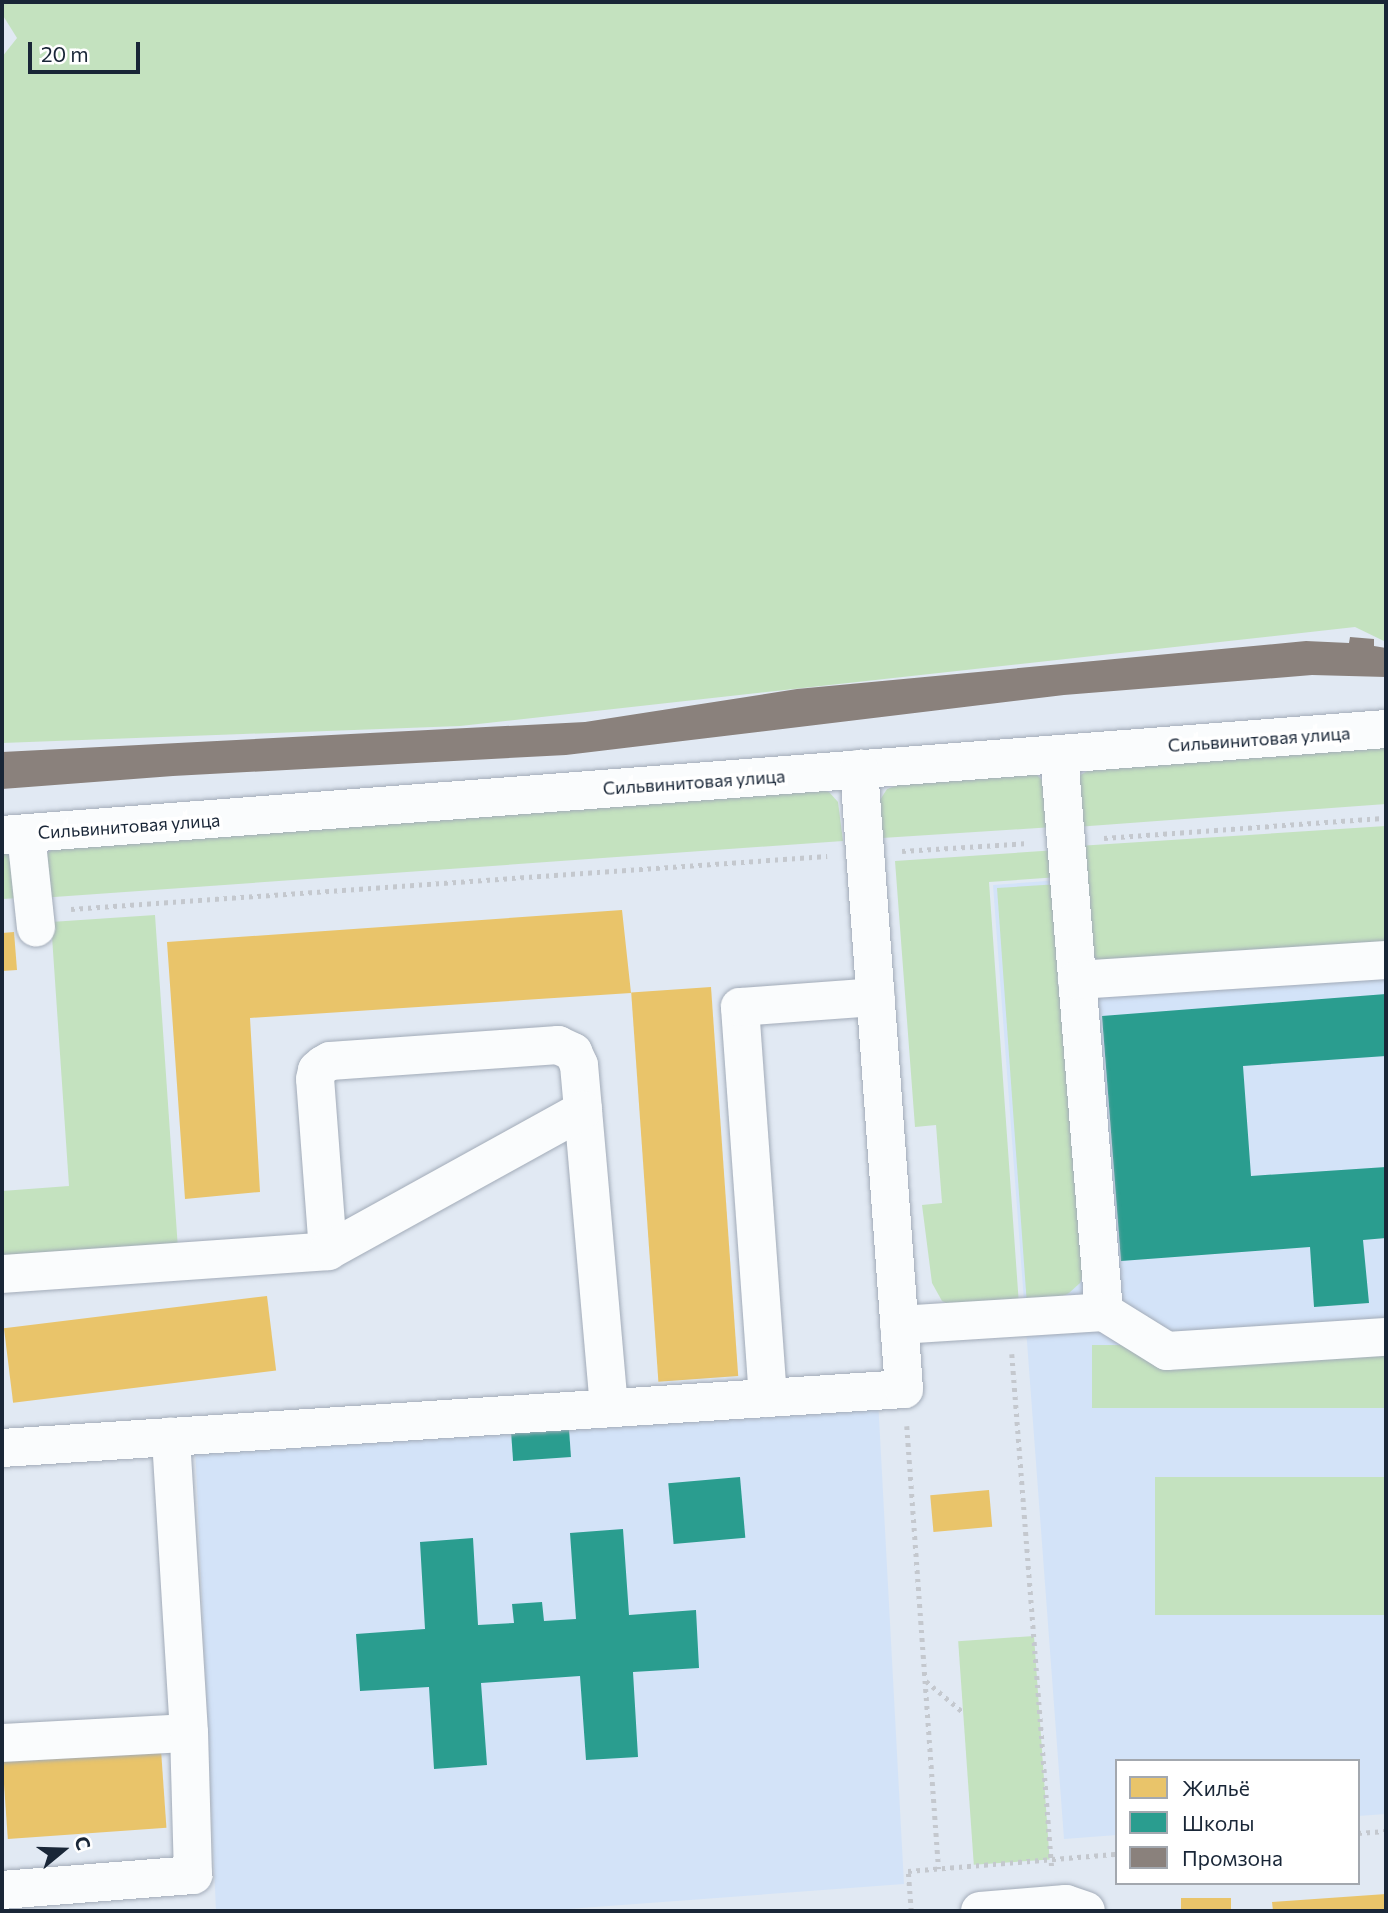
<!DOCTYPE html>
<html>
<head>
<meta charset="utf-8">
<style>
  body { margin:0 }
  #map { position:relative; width:1388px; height:1913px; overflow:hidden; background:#e1e9f3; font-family:Commissioner,sans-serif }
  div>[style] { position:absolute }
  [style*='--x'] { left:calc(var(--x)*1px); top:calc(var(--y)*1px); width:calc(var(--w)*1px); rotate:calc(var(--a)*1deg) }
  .built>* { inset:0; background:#d3e3f8 }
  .green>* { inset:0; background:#c4e2bf; transform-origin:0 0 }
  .homes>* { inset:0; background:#e9c46a; transform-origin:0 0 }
  .schools>* { inset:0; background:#2a9d8f; transform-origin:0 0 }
  .industry>* { inset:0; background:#8a817c }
  .path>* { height:4.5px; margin-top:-2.25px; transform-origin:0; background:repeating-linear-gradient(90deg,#c4c8ce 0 3.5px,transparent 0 8.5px) }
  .roads { filter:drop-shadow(0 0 2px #a2abb8) drop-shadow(0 0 2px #a2abb8) }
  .minor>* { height:38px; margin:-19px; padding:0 19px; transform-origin:19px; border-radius:19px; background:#fafcfd }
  span { translate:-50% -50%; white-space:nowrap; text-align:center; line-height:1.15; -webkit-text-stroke:7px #fff; paint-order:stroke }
  .street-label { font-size:18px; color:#192637 }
  .frame { position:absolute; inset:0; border:4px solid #192637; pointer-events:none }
  .legend { position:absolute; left:1115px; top:1759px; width:245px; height:126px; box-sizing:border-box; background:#fff; border:2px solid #a3a8af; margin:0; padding:9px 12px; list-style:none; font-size:21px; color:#192637 }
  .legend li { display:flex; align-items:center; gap:14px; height:35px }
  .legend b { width:35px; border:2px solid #a3a8af }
  .north { position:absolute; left:28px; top:1815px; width:70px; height:70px; -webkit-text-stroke:5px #fff; paint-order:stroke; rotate:71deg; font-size:19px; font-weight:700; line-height:28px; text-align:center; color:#192637 }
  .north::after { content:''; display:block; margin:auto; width:24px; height:32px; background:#192637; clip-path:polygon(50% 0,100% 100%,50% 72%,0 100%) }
  .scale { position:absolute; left:28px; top:42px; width:112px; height:32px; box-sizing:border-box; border:4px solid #192637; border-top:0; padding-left:9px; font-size:21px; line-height:24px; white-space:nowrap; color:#192637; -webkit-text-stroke:5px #fff; paint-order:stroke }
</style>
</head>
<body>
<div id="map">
  <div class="built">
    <div style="clip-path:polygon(1386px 856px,1386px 1814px,1358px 1816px,1358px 1761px,1117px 1761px,1117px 1835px,1064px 1839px,993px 885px)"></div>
    <div style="clip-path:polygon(878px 1399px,904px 1884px,541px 1911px,216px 1911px,195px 1444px)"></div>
  </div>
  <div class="green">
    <div style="clip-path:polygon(2px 2px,1386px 2px,1386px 642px,1355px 627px,460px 726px,2px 743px,2px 57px,17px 38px,2px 14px)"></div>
    <div style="clip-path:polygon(1386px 746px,1386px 804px,1076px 827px,1079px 776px,1089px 770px)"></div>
    <div style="clip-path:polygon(1023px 774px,1037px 775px,1047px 785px,1053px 827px,882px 838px,880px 800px,887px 789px,906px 782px)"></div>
    <div style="clip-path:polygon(818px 789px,829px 792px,838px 802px,843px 841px,40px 898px,45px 855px,54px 848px)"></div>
    <div style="clip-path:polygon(1386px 826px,1386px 951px,1098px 962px,1089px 948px,1078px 846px)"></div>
    <div style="clip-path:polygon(1057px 850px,1059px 877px,989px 882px,1019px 1305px,958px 1308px,942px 1301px,932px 1283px,922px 1205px,942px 1203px,936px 1125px,915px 1127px,895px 861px)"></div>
    <div style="clip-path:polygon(2px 851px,11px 856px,20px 898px,2px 899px)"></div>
    <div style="clip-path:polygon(1059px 884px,1086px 1266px,1080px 1283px,1069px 1293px,1056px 1300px,1027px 1305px,997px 888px)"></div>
    <div style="clip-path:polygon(155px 915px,178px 1249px,2px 1261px,2px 1191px,69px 1186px,51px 922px)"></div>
    <div style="left:1386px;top:1345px;width:63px;height:294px;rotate:90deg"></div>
    <div style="left:1386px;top:1477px;width:138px;height:231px;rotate:90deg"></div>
    <div style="left:1034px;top:1636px;width:224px;height:76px;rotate:86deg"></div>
  </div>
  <div class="homes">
    <div style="clip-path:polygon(622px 910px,631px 993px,250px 1018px,260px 1192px,185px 1199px,167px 942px)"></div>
    <div style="clip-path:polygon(14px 932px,17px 970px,2px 971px,2px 933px)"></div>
    <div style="left:711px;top:987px;width:390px;height:80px;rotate:86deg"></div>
    <div style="left:267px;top:1296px;width:75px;height:265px;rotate:83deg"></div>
    <div style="left:989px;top:1490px;width:37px;height:59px;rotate:85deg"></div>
    <div style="left:161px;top:1750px;width:78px;height:159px;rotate:86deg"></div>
    <div style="clip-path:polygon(1386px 1894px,1386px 1911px,1273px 1911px,1272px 1902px)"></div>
    <div style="left:1181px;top:1898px;width:50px;height:13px"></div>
  </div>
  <div class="schools">
    <div style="clip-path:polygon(1386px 994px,1386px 1056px,1243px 1066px,1251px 1176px,1386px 1167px,1386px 1238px,1363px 1240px,1369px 1303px,1314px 1307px,1310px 1247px,1121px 1261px,1102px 1016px)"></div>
    <div style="left:569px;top:1429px;width:28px;height:58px;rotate:86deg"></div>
    <div style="left:740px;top:1477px;width:61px;height:72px;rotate:85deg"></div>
    <div style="clip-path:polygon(623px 1529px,629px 1615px,696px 1610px,699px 1668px,633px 1672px,638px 1757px,586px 1760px,580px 1676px,481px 1683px,487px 1765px,434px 1769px,429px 1687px,360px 1691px,356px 1634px,425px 1629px,420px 1542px,473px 1538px,478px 1625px,514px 1623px,512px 1604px,542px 1602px,544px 1621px,576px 1619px,570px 1533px)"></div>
  </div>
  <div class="industry">
    <div style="clip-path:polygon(1350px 637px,1374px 639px,1374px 646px,1386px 648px,1386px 677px,1312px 675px,1064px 695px,566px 755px,173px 776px,2px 789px,2px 752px,585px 722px,797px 689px,1306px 641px,1349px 643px)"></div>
  </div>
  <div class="path">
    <div style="--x:1104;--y:838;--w:283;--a:-4.1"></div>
    <div style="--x:902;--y:851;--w:127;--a:-3.6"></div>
    <div style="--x:71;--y:909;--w:758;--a:-4.01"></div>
    <div style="--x:1012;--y:1354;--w:517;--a:85.56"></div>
    <div style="--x:907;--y:1426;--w:444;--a:85.9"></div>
    <div style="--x:926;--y:1681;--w:48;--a:40"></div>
    <div style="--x:1358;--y:1833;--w:28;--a:-4"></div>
    <div style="--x:911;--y:1911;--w:40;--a:-94.3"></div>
    <div style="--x:908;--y:1871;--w:210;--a:-4.7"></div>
  </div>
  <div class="roads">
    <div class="minor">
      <div style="--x:1059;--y:754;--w:560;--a:85.39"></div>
      <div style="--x:26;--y:834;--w:94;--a:83.9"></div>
      <div style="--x:2;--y:835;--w:1388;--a:-4.38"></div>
      <div style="--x:1077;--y:980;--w:310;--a:-3.7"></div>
      <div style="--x:328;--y:1251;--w:172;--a:-94.3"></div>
      <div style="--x:315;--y:1079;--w:9;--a:-77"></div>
      <div style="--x:317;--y:1070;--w:8;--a:-40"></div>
      <div style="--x:323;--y:1065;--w:8;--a:-30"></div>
      <div style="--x:330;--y:1061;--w:229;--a:-4"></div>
      <div style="--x:558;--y:1045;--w:17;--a:25"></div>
      <div style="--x:573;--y:1052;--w:14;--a:65"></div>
      <div style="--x:579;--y:1065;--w:45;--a:84.9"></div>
      <div style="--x:583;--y:1110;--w:299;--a:85"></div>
      <div style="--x:2;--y:1274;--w:327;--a:-4"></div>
      <div style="--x:328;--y:1251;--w:291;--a:-28.9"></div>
      <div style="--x:899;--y:1325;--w:205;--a:-3.6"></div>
      <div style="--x:1104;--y:1312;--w:74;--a:31.8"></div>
      <div style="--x:1167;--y:1351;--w:219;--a:-3.7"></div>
      <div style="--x:768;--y:1398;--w:392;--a:-94.1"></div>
      <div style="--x:740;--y:1007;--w:136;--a:-4.2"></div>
      <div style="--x:2;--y:1448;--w:904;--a:-3.74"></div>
      <div style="--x:904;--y:1389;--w:622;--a:-94.15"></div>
      <div style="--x:2;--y:1743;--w:187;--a:-3.1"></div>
      <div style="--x:2;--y:1890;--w:192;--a:-4.5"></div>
      <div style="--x:193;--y:1875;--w:142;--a:-91.6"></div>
      <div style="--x:189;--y:1733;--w:297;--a:-93.5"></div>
      <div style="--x:980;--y:1911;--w:86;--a:-4.7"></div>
      <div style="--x:1066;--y:1904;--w:21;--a:19"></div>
    </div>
  </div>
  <div class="street-label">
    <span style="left:1259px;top:739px;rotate:-4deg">Сильвинитовая улица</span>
    <span style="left:694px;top:782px;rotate:-4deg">Сильвинитовая улица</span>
    <span style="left:129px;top:826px;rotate:-4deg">Сильвинитовая улица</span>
  </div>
  <div class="frame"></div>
  <ul class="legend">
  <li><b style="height:19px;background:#e9c46a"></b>Жильё</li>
  <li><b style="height:19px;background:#2a9d8f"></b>Школы</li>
  <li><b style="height:19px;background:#8a817c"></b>Промзона</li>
  </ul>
  <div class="north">С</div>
  <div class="scale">20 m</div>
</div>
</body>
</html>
